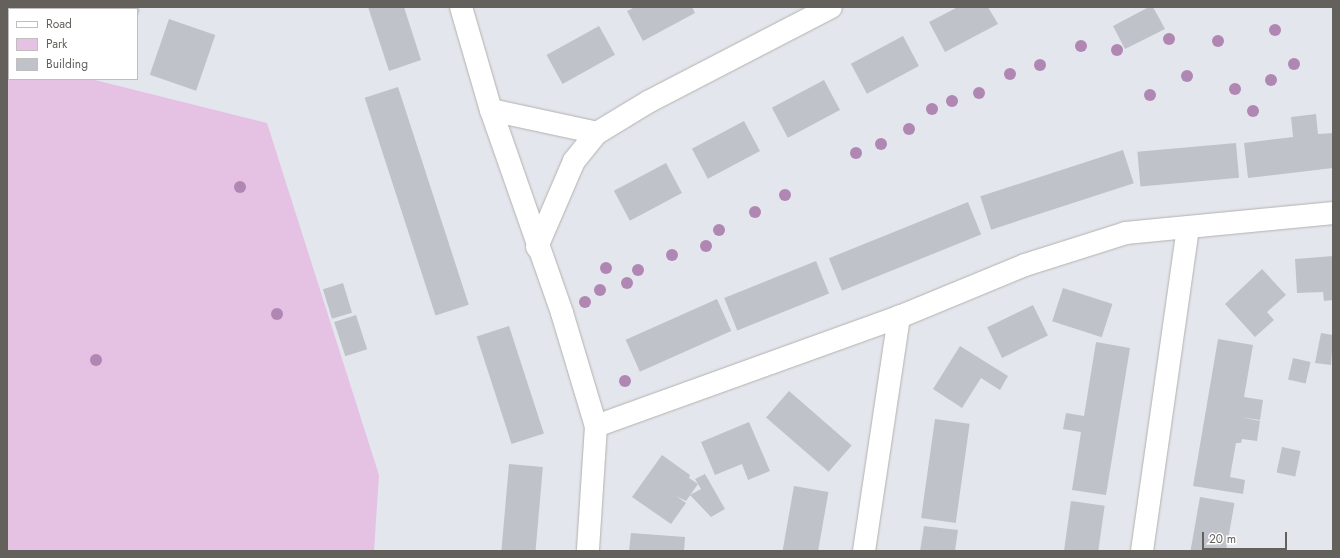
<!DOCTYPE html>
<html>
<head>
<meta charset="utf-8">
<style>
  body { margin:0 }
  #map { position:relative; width:1340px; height:558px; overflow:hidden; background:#e4e6ee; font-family:Jost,sans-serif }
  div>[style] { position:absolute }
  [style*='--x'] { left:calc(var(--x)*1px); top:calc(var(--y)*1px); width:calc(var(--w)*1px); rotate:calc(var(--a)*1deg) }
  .green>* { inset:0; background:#e5c1e3 }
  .building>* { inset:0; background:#c0c2c9; transform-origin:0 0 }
  .roads { filter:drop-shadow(0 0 1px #b3b1ad) drop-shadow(0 0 1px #b3b1ad) }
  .street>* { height:22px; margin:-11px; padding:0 11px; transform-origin:11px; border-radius:11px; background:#fff }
  .trees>* { width:12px; height:12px; margin:-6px; border-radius:50%; background:#b087b2 }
  span { translate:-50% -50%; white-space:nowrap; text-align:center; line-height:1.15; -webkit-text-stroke:4px #fff; paint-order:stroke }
  .frame { position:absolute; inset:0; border:8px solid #64605c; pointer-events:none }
  .legend { position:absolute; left:8px; top:8px; width:130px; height:72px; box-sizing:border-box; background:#fff; border:1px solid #c1bfbe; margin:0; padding:5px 7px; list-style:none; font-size:12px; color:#64605c }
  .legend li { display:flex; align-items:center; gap:8px; height:20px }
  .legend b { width:20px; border:1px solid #c1bfbe }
  .scale { position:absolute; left:1202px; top:532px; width:85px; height:18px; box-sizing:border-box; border:2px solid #64605c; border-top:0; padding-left:5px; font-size:12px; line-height:14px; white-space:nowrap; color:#64605c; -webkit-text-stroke:3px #fff; paint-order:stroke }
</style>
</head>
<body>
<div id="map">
  <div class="green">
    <div style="clip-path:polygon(7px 58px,9px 79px,91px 79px,267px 123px,379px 475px,374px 551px,7px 551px)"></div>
  </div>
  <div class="building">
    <div style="clip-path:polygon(368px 7px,404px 7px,421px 60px,389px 71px)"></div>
    <div style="clip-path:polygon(635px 7px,692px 7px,695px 13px,643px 41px,627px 11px)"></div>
    <div style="clip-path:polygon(958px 7px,988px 7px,998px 24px,945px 52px,929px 22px)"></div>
    <div style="clip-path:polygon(1149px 7px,1153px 7px,1165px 29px,1125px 49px,1113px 26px)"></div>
    <div style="left:169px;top:19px;width:49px;height:59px;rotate:19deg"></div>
    <div style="left:599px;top:26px;width:33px;height:60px;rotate:61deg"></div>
    <div style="left:903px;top:36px;width:34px;height:59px;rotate:62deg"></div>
    <div style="left:824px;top:80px;width:34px;height:59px;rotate:62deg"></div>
    <div style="left:398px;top:87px;width:229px;height:35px;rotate:72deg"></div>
    <div style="clip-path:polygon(1316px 114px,1318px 134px,1333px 133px,1333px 168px,1248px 178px,1244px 143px,1293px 137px,1291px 117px)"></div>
    <div style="left:744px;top:121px;width:34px;height:59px;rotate:62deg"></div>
    <div style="left:1236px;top:143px;width:35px;height:99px;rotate:85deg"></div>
    <div style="left:1123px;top:150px;width:35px;height:150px;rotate:72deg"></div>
    <div style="left:666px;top:163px;width:34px;height:59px;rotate:62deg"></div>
    <div style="left:968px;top:202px;width:35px;height:150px;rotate:68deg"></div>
    <div style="clip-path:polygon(1333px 256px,1333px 300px,1324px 301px,1323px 292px,1297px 293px,1295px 259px)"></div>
    <div style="left:816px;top:261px;width:35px;height:99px;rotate:68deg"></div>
    <div style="clip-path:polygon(1262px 269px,1286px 295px,1267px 312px,1274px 320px,1255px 337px,1225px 304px)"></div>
    <div style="left:343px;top:283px;width:31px;height:21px;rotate:73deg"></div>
    <div style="left:1063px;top:288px;width:52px;height:35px;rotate:18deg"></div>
    <div style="left:717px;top:299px;width:35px;height:100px;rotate:66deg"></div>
    <div style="left:1033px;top:305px;width:34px;height:51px;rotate:64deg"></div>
    <div style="left:356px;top:315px;width:36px;height:23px;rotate:72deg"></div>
    <div style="left:509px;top:326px;width:113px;height:34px;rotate:72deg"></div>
    <div style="clip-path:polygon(1321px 333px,1333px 335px,1331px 365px,1315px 363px)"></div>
    <div style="clip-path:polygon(1218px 339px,1253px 345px,1244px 397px,1263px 400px,1260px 420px,1240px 417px,1260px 421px,1257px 441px,1242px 439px,1241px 443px,1236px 443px,1230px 477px,1245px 480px,1243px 494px,1193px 486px)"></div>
    <div style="clip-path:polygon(1096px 342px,1130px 348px,1106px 495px,1072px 490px,1081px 432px,1063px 429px,1066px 413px,1084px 416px)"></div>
    <div style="clip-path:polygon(960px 346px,1008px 376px,1000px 390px,981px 378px,962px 408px,933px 389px)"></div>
    <div style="left:1293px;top:358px;width:18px;height:22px;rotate:13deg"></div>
    <div style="left:789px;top:391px;width:83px;height:35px;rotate:41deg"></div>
    <div style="left:935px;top:419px;width:35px;height:100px;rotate:8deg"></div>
    <div style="clip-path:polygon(749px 422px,770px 471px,748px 480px,742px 464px,715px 475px,701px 442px)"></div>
    <div style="left:1282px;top:447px;width:19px;height:26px;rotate:12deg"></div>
    <div style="clip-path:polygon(662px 455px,690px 475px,689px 478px,698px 484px,686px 501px,676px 496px,686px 503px,671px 524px,632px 497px)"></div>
    <div style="left:509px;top:464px;width:34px;height:87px;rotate:5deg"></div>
    <div style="clip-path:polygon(705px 474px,725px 509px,711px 517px,690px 495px,701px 489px,695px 479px)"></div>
    <div style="left:794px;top:486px;width:35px;height:66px;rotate:10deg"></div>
    <div style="left:1200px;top:497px;width:35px;height:55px;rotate:10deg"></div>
    <div style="left:1071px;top:501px;width:34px;height:51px;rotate:8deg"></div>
    <div style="clip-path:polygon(924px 526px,958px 530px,955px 551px,920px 551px)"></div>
    <div style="clip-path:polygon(631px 533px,685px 537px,684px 551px,629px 551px)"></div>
  </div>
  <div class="roads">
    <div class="street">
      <div style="--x:127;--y:7;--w:2;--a:90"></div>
      <div style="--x:461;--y:7;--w:107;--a:73.8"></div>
      <div style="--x:491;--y:110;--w:215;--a:70.7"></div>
      <div style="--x:562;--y:313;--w:118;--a:73.3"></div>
      <div style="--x:596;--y:426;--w:125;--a:93.7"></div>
      <div style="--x:491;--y:110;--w:108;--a:12.2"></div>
      <div style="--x:537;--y:247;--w:94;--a:-66.7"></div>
      <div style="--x:574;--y:161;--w:36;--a:-51"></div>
      <div style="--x:597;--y:133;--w:60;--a:-31.3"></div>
      <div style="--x:648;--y:102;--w:206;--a:-27.4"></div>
      <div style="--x:596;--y:426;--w:322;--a:-19.8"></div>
      <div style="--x:899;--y:317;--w:136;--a:-22.4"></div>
      <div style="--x:1025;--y:265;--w:106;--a:-17.6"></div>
      <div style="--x:1126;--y:233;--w:208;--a:-5.5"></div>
      <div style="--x:864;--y:551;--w:237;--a:-81.5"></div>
      <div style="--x:1142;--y:551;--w:327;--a:-81.9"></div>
    </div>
  </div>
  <div class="trees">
    <div style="left:1275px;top:30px"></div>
    <div style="left:1169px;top:39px"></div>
    <div style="left:1218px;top:41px"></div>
    <div style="left:1081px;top:46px"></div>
    <div style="left:1117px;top:50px"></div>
    <div style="left:1294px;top:64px"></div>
    <div style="left:1040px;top:65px"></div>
    <div style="left:1010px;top:74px"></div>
    <div style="left:1187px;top:76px"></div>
    <div style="left:1271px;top:80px"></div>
    <div style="left:1235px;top:89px"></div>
    <div style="left:979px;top:93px"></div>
    <div style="left:1150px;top:95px"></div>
    <div style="left:952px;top:101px"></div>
    <div style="left:932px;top:109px"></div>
    <div style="left:1253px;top:111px"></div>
    <div style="left:909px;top:129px"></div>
    <div style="left:881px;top:144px"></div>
    <div style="left:856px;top:153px"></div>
    <div style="left:240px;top:187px"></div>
    <div style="left:785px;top:195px"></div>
    <div style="left:755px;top:212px"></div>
    <div style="left:719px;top:230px"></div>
    <div style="left:706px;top:246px"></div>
    <div style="left:672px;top:255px"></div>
    <div style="left:606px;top:268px"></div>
    <div style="left:638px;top:270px"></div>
    <div style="left:627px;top:283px"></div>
    <div style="left:600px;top:290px"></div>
    <div style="left:585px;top:302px"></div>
    <div style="left:277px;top:314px"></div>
    <div style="left:96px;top:360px"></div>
    <div style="left:625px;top:381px"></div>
  </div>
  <div class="frame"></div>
  <ul class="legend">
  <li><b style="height:5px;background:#fff"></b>Road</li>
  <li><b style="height:11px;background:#e5c1e3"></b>Park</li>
  <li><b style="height:11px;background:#c0c2c9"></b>Building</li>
  </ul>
  <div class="scale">20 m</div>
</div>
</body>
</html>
